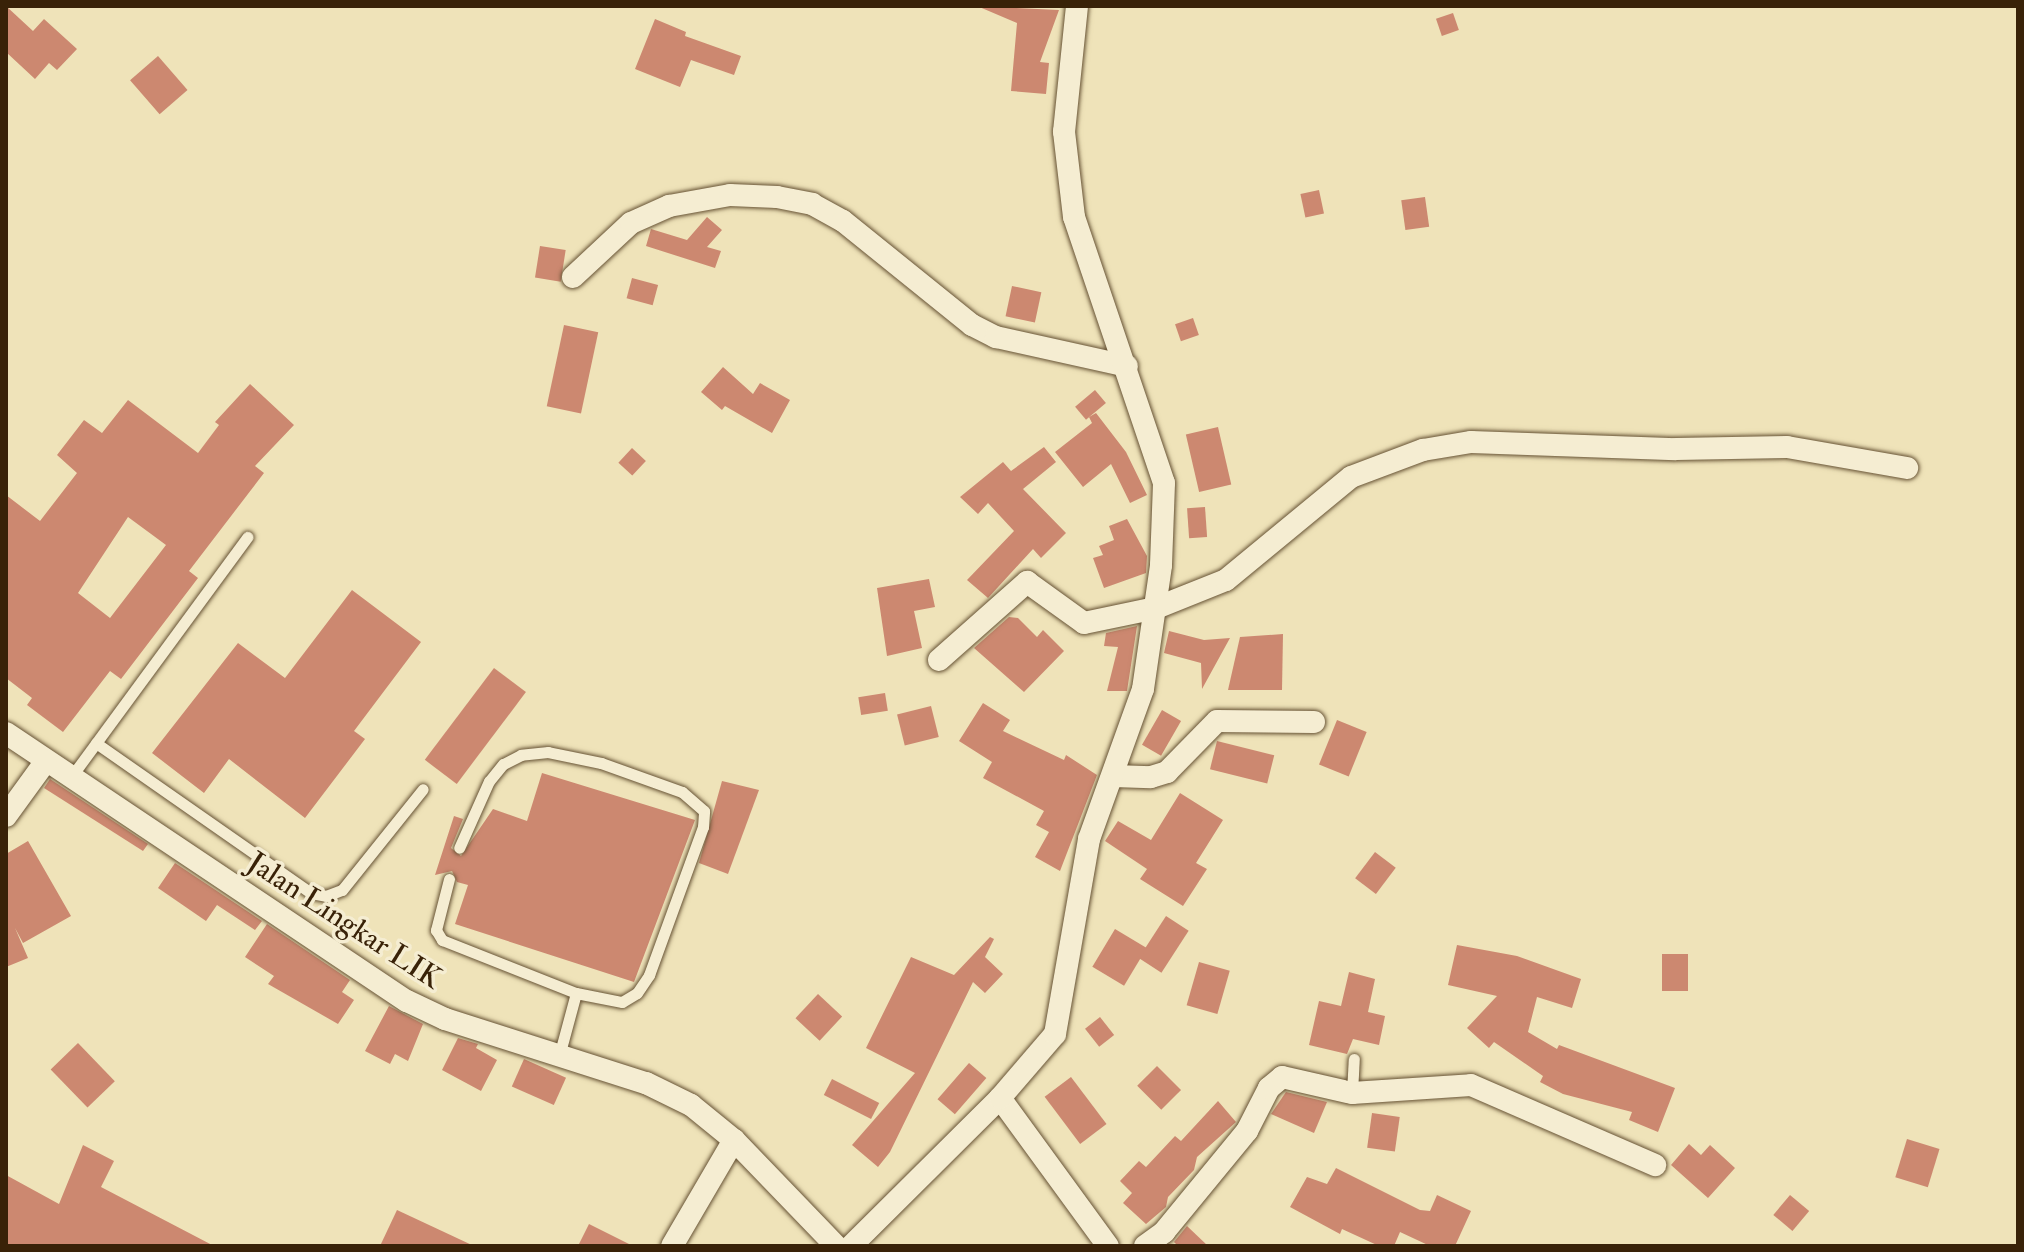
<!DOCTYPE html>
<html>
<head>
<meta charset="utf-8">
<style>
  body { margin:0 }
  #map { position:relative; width:2024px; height:1252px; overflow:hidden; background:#efe3b9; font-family:"IM FELL Double Pica",serif }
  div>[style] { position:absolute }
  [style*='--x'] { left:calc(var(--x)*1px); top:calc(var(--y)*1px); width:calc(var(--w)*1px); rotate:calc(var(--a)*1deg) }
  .building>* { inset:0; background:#cc8870; transform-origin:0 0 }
  .roads { filter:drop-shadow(0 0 2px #665234) drop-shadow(0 0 2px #665234) }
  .service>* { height:11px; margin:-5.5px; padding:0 5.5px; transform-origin:5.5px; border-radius:5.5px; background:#f5edd2 }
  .minor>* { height:22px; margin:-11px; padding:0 11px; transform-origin:11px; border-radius:11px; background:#f5edd2 }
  span { translate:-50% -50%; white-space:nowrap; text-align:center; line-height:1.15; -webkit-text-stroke:7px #f5edd2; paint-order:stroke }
  .street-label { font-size:30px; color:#392208 }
  .frame { position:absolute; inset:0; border:8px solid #392208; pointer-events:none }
</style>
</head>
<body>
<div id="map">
  <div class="building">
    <div style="clip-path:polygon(6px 6px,33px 31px,44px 19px,77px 49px,57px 70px,49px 63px,35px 79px,6px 52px)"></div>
    <div style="clip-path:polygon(977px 6px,1059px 10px,1040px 62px,1049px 63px,1046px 94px,1011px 91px,1017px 23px)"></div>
    <div style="left:1453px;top:13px;width:18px;height:18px;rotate:71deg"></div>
    <div style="clip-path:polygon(655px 19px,686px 32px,685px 36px,741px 56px,734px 75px,691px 60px,680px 87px,635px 69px)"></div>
    <div style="left:158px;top:56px;width:45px;height:37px;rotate:49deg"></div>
    <div style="left:1319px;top:190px;width:24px;height:19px;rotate:78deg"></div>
    <div style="left:1425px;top:197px;width:30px;height:24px;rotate:82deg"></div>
    <div style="clip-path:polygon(707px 217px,722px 230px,707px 247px,721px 251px,715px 268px,646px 246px,651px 229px,687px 240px)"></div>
    <div style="left:540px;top:246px;width:26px;height:32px;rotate:9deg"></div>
    <div style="left:632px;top:278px;width:27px;height:21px;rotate:15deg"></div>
    <div style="left:1012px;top:286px;width:30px;height:31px;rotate:12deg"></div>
    <div style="left:1193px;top:318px;width:18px;height:19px;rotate:71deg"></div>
    <div style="left:564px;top:325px;width:35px;height:83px;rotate:12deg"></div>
    <div style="clip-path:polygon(723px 367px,753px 394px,760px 383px,790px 400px,772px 433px,725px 406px,722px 410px,701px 392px)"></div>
    <div style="clip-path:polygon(evenodd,250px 384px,294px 425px,255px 466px,264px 473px,189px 571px,198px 578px,121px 679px,110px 671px,63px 732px,27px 705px,32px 698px,6px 678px,6px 495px,40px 521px,77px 473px,57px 455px,84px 420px,102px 433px,128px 400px,198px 453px,219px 425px,215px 422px,250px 384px,128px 517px,166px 545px,110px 618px,78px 593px,128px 517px)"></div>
    <div style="left:1095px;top:390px;width:17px;height:26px;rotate:50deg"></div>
    <div style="clip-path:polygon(1096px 413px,1126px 452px,1147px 495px,1130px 503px,1111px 464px,1083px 487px,1055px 452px,1092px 423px,1089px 417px)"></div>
    <div style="left:1218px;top:427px;width:59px;height:33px;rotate:77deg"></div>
    <div style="clip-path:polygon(1044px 447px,1056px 462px,1023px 489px,1066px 533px,1041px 558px,1033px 549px,988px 598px,967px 580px,1014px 531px,988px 503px,978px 514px,960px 497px,1003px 462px,1011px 471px)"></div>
    <div style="left:632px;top:448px;width:19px;height:20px;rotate:43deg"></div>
    <div style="left:1205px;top:507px;width:30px;height:18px;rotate:86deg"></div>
    <div style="clip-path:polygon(1127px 519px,1147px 556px,1146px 573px,1104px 588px,1093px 558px,1103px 555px,1099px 546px,1114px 540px,1109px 526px)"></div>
    <div style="clip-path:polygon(929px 579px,935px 607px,914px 611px,922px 648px,887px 656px,877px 588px)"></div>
    <div style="clip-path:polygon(352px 590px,421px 642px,354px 731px,365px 739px,305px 818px,229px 759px,204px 793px,152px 753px,238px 643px,285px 678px)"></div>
    <div style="clip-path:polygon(1009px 617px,1018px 618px,1037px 637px,1043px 630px,1064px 651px,1024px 692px,974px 648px)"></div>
    <div style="clip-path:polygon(1137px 626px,1127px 691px,1107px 691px,1118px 647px,1104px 646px,1106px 633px)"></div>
    <div style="clip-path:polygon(1169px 631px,1204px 640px,1230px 638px,1202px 689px,1201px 663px,1164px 653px)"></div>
    <div style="clip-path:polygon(1283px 634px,1282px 690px,1228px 690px,1240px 637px)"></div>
    <div style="left:494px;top:668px;width:40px;height:115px;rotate:37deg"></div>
    <div style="left:885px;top:693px;width:18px;height:27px;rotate:81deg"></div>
    <div style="clip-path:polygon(983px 703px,1010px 720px,1003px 731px,1064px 760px,1066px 755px,1097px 775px,1060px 871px,1035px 857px,1049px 832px,1036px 825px,1044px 811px,983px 778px,992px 762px,959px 741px)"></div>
    <div style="left:931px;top:706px;width:32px;height:35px;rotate:76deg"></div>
    <div style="left:1162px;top:710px;width:22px;height:40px;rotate:30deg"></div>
    <div style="left:1337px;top:720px;width:32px;height:48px;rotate:22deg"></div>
    <div style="left:1217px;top:741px;width:59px;height:29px;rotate:14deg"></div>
    <div style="clip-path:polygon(542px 773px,695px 820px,634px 982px,455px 924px,468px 885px,457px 882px,452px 871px,435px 875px,454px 816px,463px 819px,451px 848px,461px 856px,493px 809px,527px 821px)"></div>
    <div style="clip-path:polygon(50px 779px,148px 844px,143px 851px,44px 788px)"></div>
    <div style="clip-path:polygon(722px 781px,759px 790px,728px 874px,699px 863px)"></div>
    <div style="clip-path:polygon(1180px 793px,1223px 820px,1196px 863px,1207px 869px,1183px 906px,1140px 879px,1147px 869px,1105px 841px,1118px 821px,1151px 840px)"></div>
    <div style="clip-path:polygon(28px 841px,71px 916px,23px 943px,15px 928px,28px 958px,6px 967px,6px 854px)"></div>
    <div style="left:1375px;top:852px;width:26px;height:33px;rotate:37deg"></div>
    <div style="clip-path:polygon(175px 863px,262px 921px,255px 930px,217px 905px,206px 921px,158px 888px)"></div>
    <div style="left:1166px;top:916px;width:27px;height:50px;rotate:33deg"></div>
    <div style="clip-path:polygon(267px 924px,350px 980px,342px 992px,354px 1000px,338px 1024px,268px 984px,274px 976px,245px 957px)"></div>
    <div style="left:1115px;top:929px;width:37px;height:44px;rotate:31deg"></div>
    <div style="clip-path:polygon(990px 937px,994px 939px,985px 957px,1003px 974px,985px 993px,973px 982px,890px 1152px,878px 1167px,852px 1145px,915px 1073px,866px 1048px,911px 957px,954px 975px)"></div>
    <div style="clip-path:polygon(1457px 945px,1517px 956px,1581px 979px,1572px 1008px,1537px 997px,1528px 1032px,1557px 1049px,1559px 1045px,1675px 1088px,1658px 1132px,1629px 1120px,1632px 1112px,1563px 1094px,1540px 1082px,1543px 1076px,1494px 1042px,1489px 1048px,1467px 1028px,1497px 996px,1448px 985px)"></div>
    <div style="left:1662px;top:954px;width:26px;height:37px"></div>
    <div style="left:1199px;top:962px;width:32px;height:45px;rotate:16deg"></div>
    <div style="clip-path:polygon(1349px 972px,1375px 979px,1368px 1012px,1385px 1016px,1379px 1045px,1353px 1039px,1347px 1054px,1309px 1045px,1319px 1001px,1341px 1006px)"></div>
    <div style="left:818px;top:994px;width:33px;height:33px;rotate:43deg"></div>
    <div style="clip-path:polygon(389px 1006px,423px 1024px,408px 1061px,395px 1054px,390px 1064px,365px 1051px)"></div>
    <div style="left:1100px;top:1017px;width:23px;height:19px;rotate:52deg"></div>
    <div style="clip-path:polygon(458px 1038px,478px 1044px,476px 1048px,497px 1060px,481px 1091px,442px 1070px)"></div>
    <div style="left:78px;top:1043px;width:53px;height:38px;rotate:46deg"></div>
    <div style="left:524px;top:1059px;width:46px;height:30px;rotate:24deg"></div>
    <div style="left:969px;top:1063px;width:23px;height:48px;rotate:41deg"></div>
    <div style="left:1157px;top:1066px;width:34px;height:28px;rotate:45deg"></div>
    <div style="left:1071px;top:1077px;width:59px;height:33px;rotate:53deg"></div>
    <div style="left:832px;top:1079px;width:53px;height:18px;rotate:27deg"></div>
    <div style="clip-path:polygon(1286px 1092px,1327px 1102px,1314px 1133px,1271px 1114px)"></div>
    <div style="clip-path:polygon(1218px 1101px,1236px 1122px,1197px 1157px,1194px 1170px,1168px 1197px,1166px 1207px,1146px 1224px,1123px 1203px,1132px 1193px,1120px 1181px,1139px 1161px,1146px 1167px,1175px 1136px,1181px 1141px)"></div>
    <div style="left:1372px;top:1113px;width:28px;height:35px;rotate:8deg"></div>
    <div style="left:1907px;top:1139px;width:34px;height:40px;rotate:17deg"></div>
    <div style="clip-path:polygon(1689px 1144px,1701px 1155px,1710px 1145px,1735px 1168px,1708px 1198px,1671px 1165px)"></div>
    <div style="clip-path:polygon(83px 1145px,114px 1161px,101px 1187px,214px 1246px,6px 1246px,6px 1175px,59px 1204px)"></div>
    <div style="clip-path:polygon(1336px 1168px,1420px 1210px,1430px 1211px,1437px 1195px,1471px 1211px,1455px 1246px,1430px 1246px,1400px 1232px,1394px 1246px,1379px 1246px,1342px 1229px,1340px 1234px,1290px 1207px,1307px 1177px,1327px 1184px)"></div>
    <div style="left:1790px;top:1195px;width:25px;height:26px;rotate:40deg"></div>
    <div style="clip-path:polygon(397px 1210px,474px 1246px,380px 1246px)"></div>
    <div style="clip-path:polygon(589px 1224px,633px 1246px,578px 1246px)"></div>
    <div style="clip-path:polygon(1187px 1226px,1208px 1246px,1178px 1246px,1174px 1242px)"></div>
  </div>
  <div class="roads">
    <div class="service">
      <div style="--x:96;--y:743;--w:262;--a:34.9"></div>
      <div style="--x:311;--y:893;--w:15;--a:11"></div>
      <div style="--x:326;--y:896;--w:17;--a:-21"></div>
      <div style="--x:342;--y:890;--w:129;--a:-51.3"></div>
      <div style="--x:71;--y:777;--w:298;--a:-53.7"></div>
      <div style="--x:449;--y:879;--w:53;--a:104.3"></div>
      <div style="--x:436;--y:930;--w:12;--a:59"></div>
      <div style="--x:442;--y:940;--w:144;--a:21.6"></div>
      <div style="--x:576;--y:993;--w:47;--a:11.1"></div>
      <div style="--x:622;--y:1002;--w:17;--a:-31"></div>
      <div style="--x:637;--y:993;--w:22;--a:-56"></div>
      <div style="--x:649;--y:975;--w:158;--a:-70"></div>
      <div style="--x:703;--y:827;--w:16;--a:-86"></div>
      <div style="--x:704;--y:811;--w:29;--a:-139"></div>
      <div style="--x:682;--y:792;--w:86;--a:-160.3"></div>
      <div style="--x:601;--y:763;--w:54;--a:-168.3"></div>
      <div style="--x:548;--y:752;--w:27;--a:174"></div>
      <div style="--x:521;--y:755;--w:20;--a:153"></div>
      <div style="--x:503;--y:764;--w:22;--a:129"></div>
      <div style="--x:489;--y:781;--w:73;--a:114.1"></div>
      <div style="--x:559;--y:1056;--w:65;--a:-74.9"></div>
      <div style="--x:1352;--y:1093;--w:34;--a:-87"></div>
    </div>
    <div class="minor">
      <div style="--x:573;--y:277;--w:79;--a:-43"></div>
      <div style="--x:631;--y:223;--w:42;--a:-24.1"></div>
      <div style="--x:669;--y:206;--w:62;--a:-10.2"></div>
      <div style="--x:730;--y:195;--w:47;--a:2.4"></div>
      <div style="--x:777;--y:197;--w:36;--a:11"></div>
      <div style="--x:812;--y:204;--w:35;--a:29"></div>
      <div style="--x:843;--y:221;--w:166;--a:38.9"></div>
      <div style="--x:972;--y:325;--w:27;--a:27"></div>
      <div style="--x:996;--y:337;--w:134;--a:12.5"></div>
      <div style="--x:939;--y:660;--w:118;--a:-41.6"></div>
      <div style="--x:1027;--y:582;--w:70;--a:35.7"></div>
      <div style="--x:1084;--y:623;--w:74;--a:-11.8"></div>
      <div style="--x:1156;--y:608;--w:75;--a:-21.8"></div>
      <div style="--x:1226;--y:580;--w:162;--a:-39.5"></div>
      <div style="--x:1351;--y:477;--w:77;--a:-20.6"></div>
      <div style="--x:1423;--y:450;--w:49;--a:-9.5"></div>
      <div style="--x:1471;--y:442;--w:205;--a:2"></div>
      <div style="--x:1676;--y:449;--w:111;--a:-1"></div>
      <div style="--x:1787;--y:447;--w:122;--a:9.9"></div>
      <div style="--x:6;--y:733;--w:482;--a:33.8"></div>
      <div style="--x:407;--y:1001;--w:42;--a:25.3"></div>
      <div style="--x:445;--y:1019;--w:211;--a:17.7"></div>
      <div style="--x:646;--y:1083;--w:50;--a:26.1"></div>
      <div style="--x:691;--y:1105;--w:55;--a:39.1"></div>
      <div style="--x:734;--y:1140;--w:147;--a:46.1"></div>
      <div style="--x:1113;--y:776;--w:38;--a:2"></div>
      <div style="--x:1151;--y:777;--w:17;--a:-17"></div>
      <div style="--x:1167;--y:772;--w:71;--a:-45.6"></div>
      <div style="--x:1217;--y:721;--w:97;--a:0.6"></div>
      <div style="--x:6;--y:816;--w:68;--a:-54"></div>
      <div style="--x:1000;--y:1098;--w:183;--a:53.9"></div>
      <div style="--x:672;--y:1246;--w:123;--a:-59.7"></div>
      <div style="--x:851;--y:1246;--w:210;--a:-44.8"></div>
      <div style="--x:1000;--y:1098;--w:84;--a:-49.3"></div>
      <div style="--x:1055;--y:1034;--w:198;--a:-80.1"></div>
      <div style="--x:1089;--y:839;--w:159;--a:-70.2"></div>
      <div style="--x:1143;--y:689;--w:125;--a:-81.7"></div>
      <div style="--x:1161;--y:565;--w:82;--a:-87.9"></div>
      <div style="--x:1164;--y:483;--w:281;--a:-108.7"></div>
      <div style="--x:1074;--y:217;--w:86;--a:-96.7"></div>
      <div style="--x:1064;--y:132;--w:127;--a:-84.1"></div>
      <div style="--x:1145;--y:1246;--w:24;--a:-36"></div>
      <div style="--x:1164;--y:1232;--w:131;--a:-50.6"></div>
      <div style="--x:1247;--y:1131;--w:48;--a:-62.9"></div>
      <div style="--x:1269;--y:1088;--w:17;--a:-40"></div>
      <div style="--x:1282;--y:1077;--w:72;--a:12.9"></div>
      <div style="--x:1352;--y:1093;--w:119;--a:-3.8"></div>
      <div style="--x:1471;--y:1085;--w:201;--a:23.5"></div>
    </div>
  </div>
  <div class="street-label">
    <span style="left:344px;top:921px;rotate:33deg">Jalan Lingkar LIK</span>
  </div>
  <div class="frame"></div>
</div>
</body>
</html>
